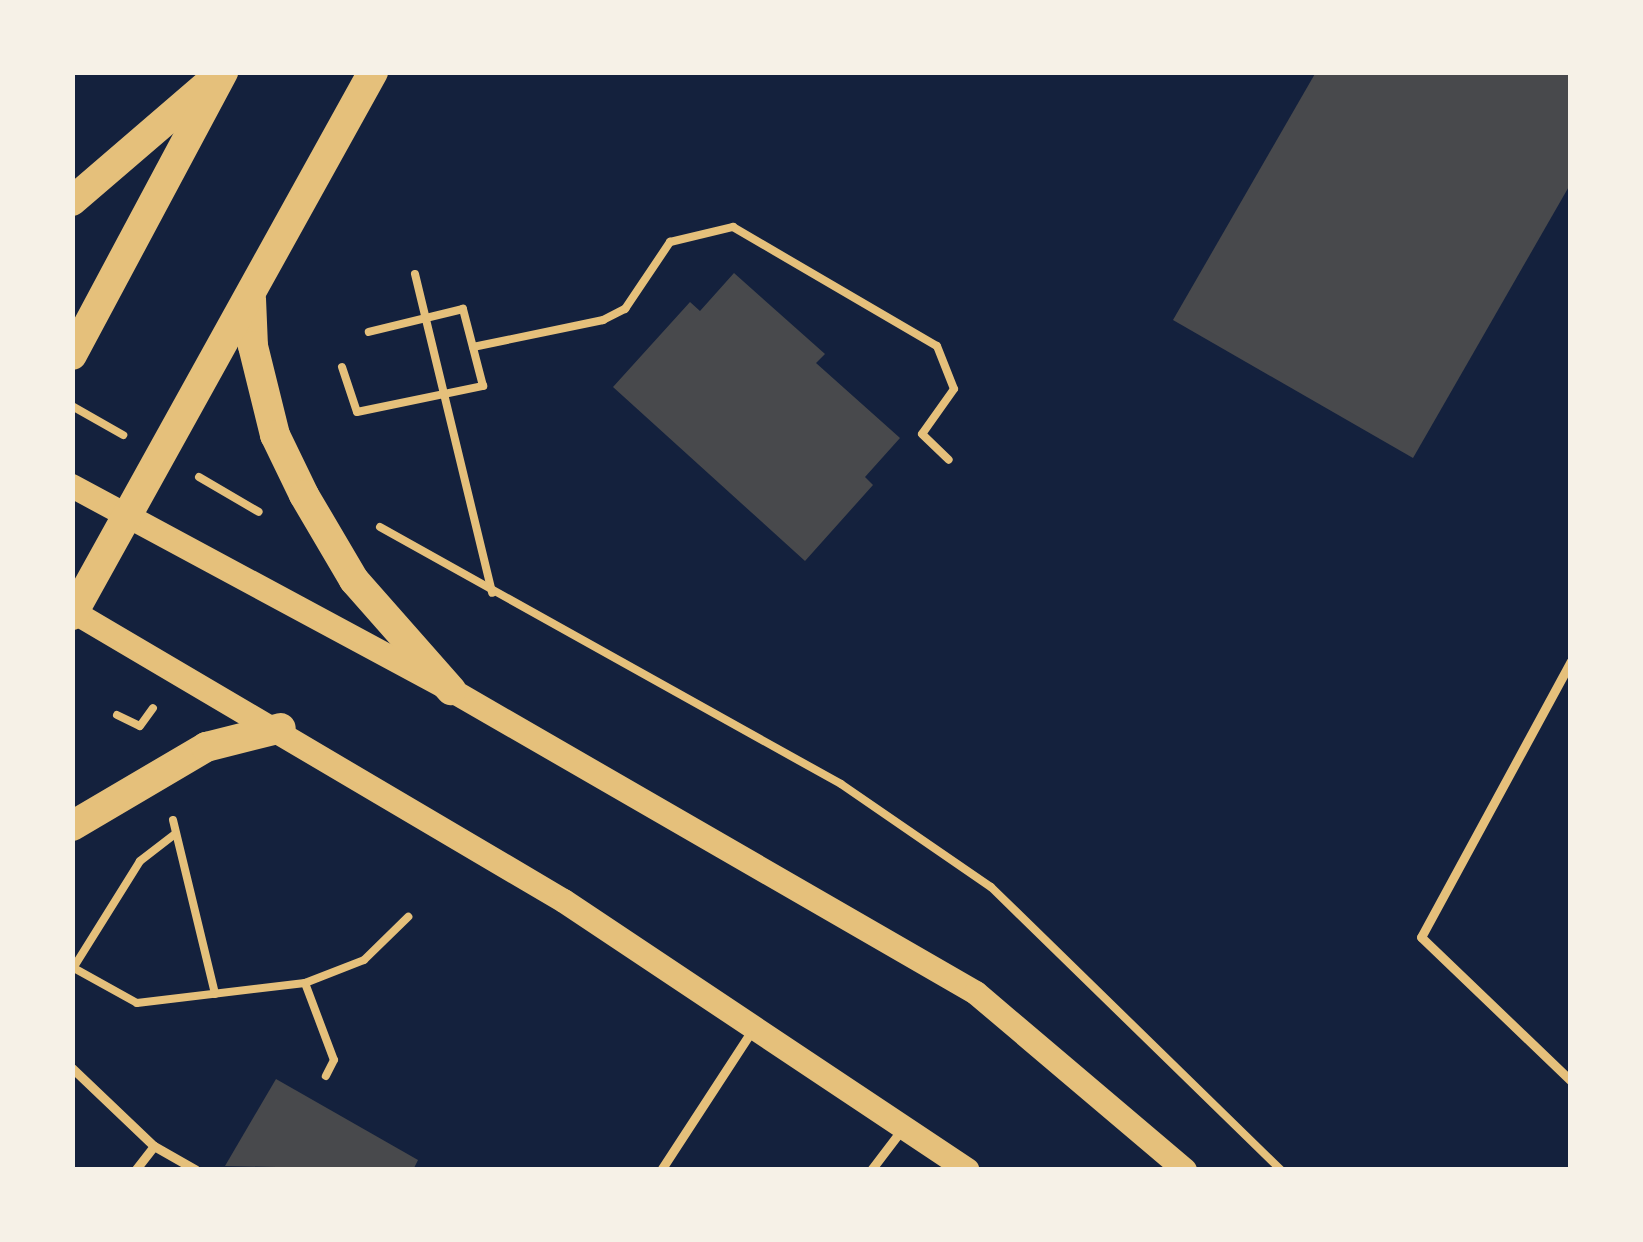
<!DOCTYPE html>
<html>
<head>
<meta charset="utf-8">
<style>
  body { margin:0 }
  #map { position:relative; width:1643px; height:1242px; overflow:hidden; background:#14213d; font-family:Merriweather,serif }
  div>[style] { position:absolute }
  [style*='--x'] { left:calc(var(--x)*1px); top:calc(var(--y)*1px); width:calc(var(--w)*1px); rotate:calc(var(--a)*1deg) }
  .building>* { inset:0; background:#48494c }
  .path>* { height:8px; margin:-4px; padding:0 4px; transform-origin:4px; border-radius:4px; background:#e5c07b }
  .service>* { height:9px; margin:-4.5px; padding:0 4.5px; transform-origin:4.5px; border-radius:4.5px; background:#e5c07b }
  .secondary>* { height:24px; margin:-12px; padding:0 12px; transform-origin:12px; border-radius:12px; background:#e5c07b }
  .primary>* { height:30px; margin:-15px; padding:0 15px; transform-origin:15px; border-radius:15px; background:#e5c07b }
  span { translate:-50% -50%; white-space:nowrap; text-align:center; line-height:1.15; -webkit-text-stroke:12px #f6f1e7; paint-order:stroke }
  .frame { position:absolute; inset:0; border:75px solid #f6f1e7; pointer-events:none }
</style>
</head>
<body>
<div id="map">
  <div class="building">
    <div style="clip-path:polygon(1316px 72px,1571px 72px,1571px 183px,1413px 458px,1173px 320px)"></div>
    <div style="clip-path:polygon(734px 273px,825px 354px,816px 363px,900px 438px,865px 477px,873px 485px,805px 561px,613px 387px,690px 302px,700px 311px)"></div>
    <div style="clip-path:polygon(276px 1079px,418px 1160px,413px 1170px,225px 1166px)"></div>
  </div>
  <div class="path">
    <div style="--x:415;--y:274;--w:328;--a:76.4"></div>
    <div style="--x:473;--y:347;--w:133;--a:-11.7"></div>
    <div style="--x:603;--y:320;--w:25;--a:-27"></div>
    <div style="--x:625;--y:309;--w:81;--a:-56.1"></div>
    <div style="--x:670;--y:242;--w:65;--a:-13.4"></div>
    <div style="--x:733;--y:227;--w:236;--a:30.3"></div>
    <div style="--x:937;--y:346;--w:46;--a:68.4"></div>
    <div style="--x:954;--y:389;--w:55;--a:125.4"></div>
    <div style="--x:922;--y:434;--w:37;--a:44"></div>
    <div style="--x:342;--y:367;--w:47;--a:71.6"></div>
    <div style="--x:357;--y:412;--w:129;--a:-11.7"></div>
    <div style="--x:483;--y:386;--w:80;--a:-104.6"></div>
    <div style="--x:463;--y:309;--w:97;--a:166.3"></div>
    <div style="--x:72;--y:406;--w:59;--a:29.6"></div>
    <div style="--x:199;--y:477;--w:69;--a:30.3"></div>
    <div style="--x:380;--y:527;--w:528;--a:29.14"></div>
    <div style="--x:841;--y:784;--w:182;--a:34.5"></div>
    <div style="--x:991;--y:887;--w:405;--a:44.3"></div>
    <div style="--x:117;--y:715;--w:25;--a:26"></div>
    <div style="--x:140;--y:726;--w:22;--a:-54"></div>
    <div style="--x:173;--y:820;--w:179;--a:76.4"></div>
    <div style="--x:72;--y:967;--w:74;--a:29"></div>
    <div style="--x:137;--y:1003;--w:169;--a:-6.8"></div>
    <div style="--x:305;--y:983;--w:63;--a:-21.3"></div>
    <div style="--x:364;--y:960;--w:62;--a:-44.3"></div>
    <div style="--x:72;--y:970;--w:128;--a:-58"></div>
    <div style="--x:140;--y:861;--w:44;--a:-37.6"></div>
    <div style="--x:305;--y:983;--w:82;--a:69.4"></div>
    <div style="--x:334;--y:1060;--w:18;--a:117"></div>
  </div>
  <div class="service">
    <div style="--x:1571;--y:661;--w:314;--a:118.5"></div>
    <div style="--x:1421;--y:937;--w:208;--a:43.8"></div>
    <div style="--x:72;--y:1068;--w:113;--a:43.6"></div>
    <div style="--x:154;--y:1146;--w:31;--a:128"></div>
    <div style="--x:154;--y:1146;--w:48;--a:29.7"></div>
    <div style="--x:661;--y:1170;--w:165;--a:-56.9"></div>
    <div style="--x:871;--y:1170;--w:48;--a:-52.7"></div>
  </div>
  <div class="secondary">
    <div style="--x:72;--y:486;--w:430;--a:28.3"></div>
    <div style="--x:451;--y:690;--w:606;--a:29.99"></div>
    <div style="--x:976;--y:993;--w:274;--a:40.3"></div>
    <div style="--x:72;--y:611;--w:571;--a:30.52"></div>
    <div style="--x:564;--y:901;--w:485;--a:33.7"></div>
  </div>
  <div class="primary">
    <div style="--x:72;--y:201;--w:179;--a:-40.7"></div>
    <div style="--x:251;--y:299;--w:47;--a:87.6"></div>
    <div style="--x:253;--y:346;--w:92;--a:76.1"></div>
    <div style="--x:275;--y:435;--w:67;--a:64.2"></div>
    <div style="--x:304;--y:495;--w:99;--a:59.5"></div>
    <div style="--x:354;--y:580;--w:147;--a:48.6"></div>
    <div style="--x:72;--y:355;--w:321;--a:-61.9"></div>
    <div style="--x:72;--y:615;--w:621;--a:-61"></div>
    <div style="--x:72;--y:826;--w:156;--a:-30.5"></div>
    <div style="--x:206;--y:747;--w:77;--a:-14.2"></div>
  </div>
  <div class="frame"></div>
</div>
</body>
</html>
